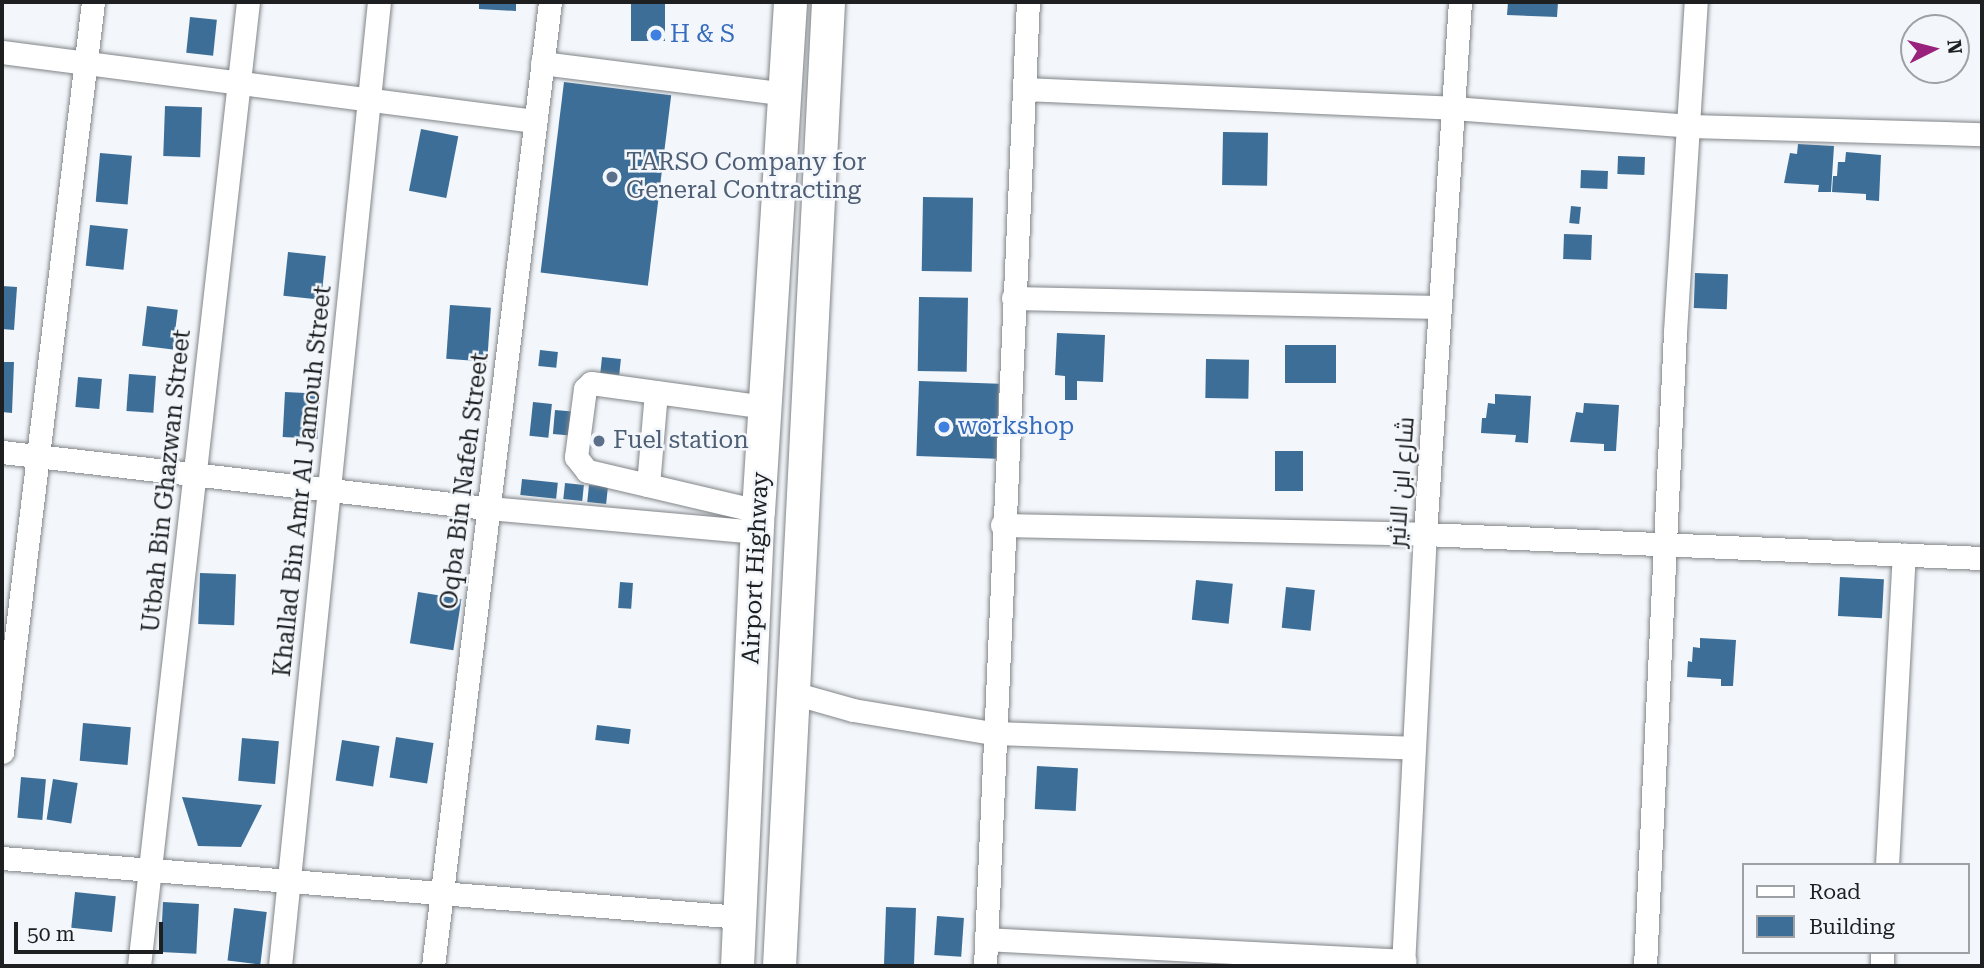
<!DOCTYPE html>
<html>
<head>
<meta charset="utf-8">
<style>
  body { margin:0 }
  #map { position:relative; width:1984px; height:968px; overflow:hidden; background:#f3f7fb; font-family:"Roboto Serif",Cairo,serif }
  div>[style] { position:absolute }
  [style*='--x'] { left:calc(var(--x)*1px); top:calc(var(--y)*1px); width:calc(var(--w)*1px); rotate:calc(var(--a)*1deg) }
  .building>* { inset:0; background:#3d6e97; transform-origin:0 0 }
  .roads { filter:drop-shadow(0 0 2px #818588) drop-shadow(0 0 2px #818588) }
  .minor>* { height:23px; margin:-11.5px; padding:0 11.5px; transform-origin:11.5px; border-radius:11.5px; background:#fff }
  .highway>* { height:33px; margin:-16.5px; padding:0 16.5px; transform-origin:16.5px; border-radius:16.5px; background:#fff }
  .dots>* { width:19px; height:19px; translate:-50% -50%; box-sizing:border-box; border:4px solid #f3f7fb; border-radius:50% }
  span { translate:-50% -50%; white-space:nowrap; text-align:center; line-height:1.15; -webkit-text-stroke:5px #f3f7fb; paint-order:stroke }
  .shop-label { font-size:24px; color:#366cbe }
  .left { translate:0 -50%; text-align:left }
  .service-label { font-size:24px; color:#4e5e75 }
  .street-label { font-size:24px; color:#1d1f20 }
  .frame { position:absolute; inset:0; border:4px solid #1d1f20; pointer-events:none }
  .legend { position:absolute; left:1742px; top:863px; width:228px; height:91px; box-sizing:border-box; background:#f3f7fb; border:2px solid #9da1a3; margin:0; padding:9px 12px; list-style:none; font-size:21px; color:#1d1f20 }
  .legend li { display:flex; align-items:center; gap:14px; height:35px }
  .legend b { width:35px; border:2px solid #9da1a3 }
  .north { position:absolute; left:1900px; top:14px; width:70px; height:70px; box-sizing:border-box; background:#f3f7fb; border:2px solid #9da1a3; border-radius:50%; rotate:84deg; font-size:19px; font-weight:700; line-height:28px; text-align:center; color:#1d1f20 }
  .north::after { content:''; display:block; margin:auto; width:24px; height:32px; background:#99227c; clip-path:polygon(50% 0,100% 100%,50% 72%,0 100%) }
  .scale { position:absolute; left:14px; top:922px; width:149px; height:32px; box-sizing:border-box; border:4px solid #1d1f20; border-top:0; padding-left:9px; font-size:21px; line-height:24px; white-space:nowrap; color:#1d1f20; -webkit-text-stroke:5px #f3f7fb; paint-order:stroke }
</style>
</head>
<body>
<div id="map">
  <div class="building">
    <div style="clip-path:polygon(479px 2px,516px 2px,516px 11px,479px 9px)"></div>
    <div style="left:631px;top:2px;width:34px;height:39px"></div>
    <div style="clip-path:polygon(1508px 2px,1558px 2px,1557px 17px,1507px 15px)"></div>
    <div style="left:190px;top:17px;width:27px;height:36px;rotate:6deg"></div>
    <div style="left:564px;top:82px;width:108px;height:192px;rotate:7deg"></div>
    <div style="left:165px;top:106px;width:37px;height:50px;rotate:2deg"></div>
    <div style="left:421px;top:129px;width:38px;height:63px;rotate:11deg"></div>
    <div style="left:1223px;top:132px;width:45px;height:53px;rotate:1deg"></div>
    <div style="clip-path:polygon(1798px 144px,1834px 146px,1831px 192px,1818px 192px,1819px 185px,1784px 183px,1790px 153px,1797px 154px)"></div>
    <div style="clip-path:polygon(1846px 152px,1881px 155px,1879px 201px,1866px 200px,1866px 194px,1832px 192px,1833px 176px,1837px 176px,1838px 162px,1845px 162px)"></div>
    <div style="left:100px;top:153px;width:32px;height:49px;rotate:5deg"></div>
    <div style="left:1618px;top:156px;width:27px;height:18px;rotate:2deg"></div>
    <div style="left:1581px;top:170px;width:27px;height:18px;rotate:2deg"></div>
    <div style="left:923px;top:197px;width:50px;height:74px;rotate:1deg"></div>
    <div style="left:1571px;top:206px;width:10px;height:17px;rotate:6deg"></div>
    <div style="left:90px;top:225px;width:38px;height:41px;rotate:6deg"></div>
    <div style="left:1564px;top:234px;width:28px;height:25px;rotate:2deg"></div>
    <div style="left:288px;top:252px;width:38px;height:44px;rotate:6deg"></div>
    <div style="left:1695px;top:273px;width:33px;height:35px;rotate:2deg"></div>
    <div style="clip-path:polygon(2px 286px,17px 287px,14px 330px,2px 329px)"></div>
    <div style="left:919px;top:297px;width:49px;height:74px;rotate:1deg"></div>
    <div style="left:450px;top:305px;width:41px;height:54px;rotate:4deg"></div>
    <div style="left:147px;top:306px;width:31px;height:40px;rotate:7deg"></div>
    <div style="clip-path:polygon(1057px 333px,1105px 335px,1103px 382px,1077px 381px,1077px 400px,1065px 400px,1065px 376px,1055px 375px)"></div>
    <div style="left:1336px;top:345px;width:38px;height:51px;rotate:90deg"></div>
    <div style="left:540px;top:350px;width:18px;height:16px;rotate:6deg"></div>
    <div style="left:602px;top:357px;width:19px;height:16px;rotate:6deg"></div>
    <div style="left:1206px;top:359px;width:43px;height:39px;rotate:1deg"></div>
    <div style="clip-path:polygon(2px 362px,14px 362px,12px 413px,2px 412px)"></div>
    <div style="left:129px;top:374px;width:27px;height:37px;rotate:4deg"></div>
    <div style="left:78px;top:377px;width:24px;height:30px;rotate:5deg"></div>
    <div style="left:919px;top:381px;width:80px;height:75px;rotate:2deg"></div>
    <div style="left:285px;top:392px;width:35px;height:45px;rotate:3deg"></div>
    <div style="clip-path:polygon(1495px 394px,1531px 396px,1528px 443px,1515px 442px,1516px 435px,1481px 433px,1482px 418px,1486px 418px,1488px 403px,1495px 404px)"></div>
    <div style="left:533px;top:402px;width:19px;height:34px;rotate:6deg"></div>
    <div style="clip-path:polygon(1584px 403px,1619px 405px,1616px 451px,1604px 451px,1604px 444px,1570px 442px,1576px 412px,1583px 413px)"></div>
    <div style="left:555px;top:410px;width:23px;height:24px;rotate:5deg"></div>
    <div style="left:1275px;top:451px;width:28px;height:40px"></div>
    <div style="left:522px;top:479px;width:36px;height:16px;rotate:6deg"></div>
    <div style="left:565px;top:483px;width:19px;height:16px;rotate:6deg"></div>
    <div style="left:589px;top:485px;width:19px;height:17px;rotate:6deg"></div>
    <div style="left:200px;top:573px;width:36px;height:51px;rotate:2deg"></div>
    <div style="left:1840px;top:577px;width:44px;height:39px;rotate:3deg"></div>
    <div style="left:1196px;top:580px;width:37px;height:40px;rotate:6deg"></div>
    <div style="left:620px;top:582px;width:13px;height:26px;rotate:4deg"></div>
    <div style="left:1286px;top:587px;width:29px;height:41px;rotate:6deg"></div>
    <div style="left:418px;top:592px;width:44px;height:52px;rotate:9deg"></div>
    <div style="clip-path:polygon(1700px 638px,1736px 640px,1733px 686px,1721px 686px,1721px 679px,1687px 677px,1688px 661px,1692px 662px,1693px 647px,1700px 648px)"></div>
    <div style="left:83px;top:723px;width:48px;height:38px;rotate:5deg"></div>
    <div style="left:597px;top:725px;width:34px;height:15px;rotate:7deg"></div>
    <div style="left:396px;top:737px;width:38px;height:41px;rotate:9deg"></div>
    <div style="left:242px;top:738px;width:37px;height:43px;rotate:5deg"></div>
    <div style="left:342px;top:740px;width:38px;height:41px;rotate:9deg"></div>
    <div style="left:1037px;top:766px;width:41px;height:43px;rotate:3deg"></div>
    <div style="left:21px;top:777px;width:25px;height:41px;rotate:5deg"></div>
    <div style="left:53px;top:779px;width:25px;height:41px;rotate:9deg"></div>
    <div style="clip-path:polygon(182px 797px,262px 805px,241px 847px,198px 846px)"></div>
    <div style="left:75px;top:892px;width:41px;height:36px;rotate:6deg"></div>
    <div style="left:163px;top:902px;width:36px;height:50px;rotate:3deg"></div>
    <div style="left:886px;top:907px;width:30px;height:59px;rotate:2deg"></div>
    <div style="left:234px;top:908px;width:33px;height:53px;rotate:7deg"></div>
    <div style="left:937px;top:916px;width:27px;height:39px;rotate:4deg"></div>
  </div>
  <div class="roads">
    <div class="minor">
      <div style="--x:2;--y:52;--w:537;--a:7.38"></div>
      <div style="--x:542;--y:63;--w:246;--a:7.2"></div>
      <div style="--x:1024;--y:89;--w:429;--a:2.5"></div>
      <div style="--x:1453;--y:108;--w:238;--a:4.3"></div>
      <div style="--x:1690;--y:126;--w:292;--a:1.6"></div>
      <div style="--x:1013;--y:298;--w:427;--a:1.2"></div>
      <div style="--x:2;--y:452;--w:490;--a:6.6"></div>
      <div style="--x:489;--y:508;--w:269;--a:5.1"></div>
      <div style="--x:648;--y:485;--w:93;--a:-85.1"></div>
      <div style="--x:758;--y:511;--w:176;--a:-166.8"></div>
      <div style="--x:587;--y:471;--w:18;--a:-128"></div>
      <div style="--x:576;--y:457;--w:69;--a:-82.5"></div>
      <div style="--x:585;--y:389;--w:8;--a:-45"></div>
      <div style="--x:591;--y:383;--w:177;--a:7.8"></div>
      <div style="--x:1002;--y:525;--w:423;--a:1.2"></div>
      <div style="--x:1425;--y:534;--w:558;--a:2.47"></div>
      <div style="--x:793;--y:693;--w:62;--a:15.8"></div>
      <div style="--x:853;--y:710;--w:141;--a:9.4"></div>
      <div style="--x:992;--y:733;--w:422;--a:2"></div>
      <div style="--x:2;--y:752;--w:756;--a:-83.08"></div>
      <div style="--x:2;--y:858;--w:740;--a:4.57"></div>
      <div style="--x:1887;--y:865;--w:311;--a:-86.9"></div>
      <div style="--x:986;--y:939;--w:419;--a:3"></div>
      <div style="--x:139;--y:966;--w:970;--a:-83.55"></div>
      <div style="--x:280;--y:966;--w:969;--a:-84.14"></div>
      <div style="--x:433;--y:966;--w:971;--a:-83.08"></div>
      <div style="--x:985;--y:966;--w:965;--a:-87.45"></div>
      <div style="--x:1403;--y:966;--w:433;--a:-87.1"></div>
      <div style="--x:1425;--y:534;--w:533;--a:-86.24"></div>
      <div style="--x:1645;--y:966;--w:635;--a:-87.29"></div>
      <div style="--x:1675;--y:332;--w:331;--a:-86.4"></div>
      <div style="--x:1882;--y:966;--w:14;--a:-90"></div>
    </div>
    <div class="highway">
      <div style="--x:737;--y:966;--w:455;--a:-87.4"></div>
      <div style="--x:758;--y:511;--w:510;--a:-86.4"></div>
      <div style="--x:779;--y:966;--w:965;--a:-87.09"></div>
    </div>
  </div>
  <div class="dots">
    <div style="left:656px;top:35px;background:#3f7fe0"></div>
    <div style="left:612px;top:177px;background:#5c6f8a"></div>
    <div style="left:944px;top:427px;background:#3f7fe0"></div>
    <div style="left:599px;top:441px;background:#5c6f8a"></div>
  </div>
  <div class="shop-label">
    <span class="left" style="left:670px;top:35px">H &amp; S</span>
    <span class="left" style="left:958px;top:427px">workshop</span>
  </div>
  <div class="service-label">
    <span class="left" style="left:626px;top:177px">TARSO Company for<br>General Contracting</span>
    <span class="left" style="left:613px;top:441px">Fuel station</span>
  </div>
  <div class="street-label">
    <span style="left:167px;top:481px;rotate:-84deg">Utbah Bin Ghazwan Street</span>
    <span style="left:303px;top:481px;rotate:-84deg">Khallad Bin Amr Al Jamouh Street</span>
    <span style="left:465px;top:481px;rotate:-83deg">Oqba Bin Nafeh Street</span>
    <span style="left:1402px;top:482px;rotate:-86deg">شارع ابن الاثير</span>
    <span style="left:756px;top:568px;rotate:-87deg">Airport Highway</span>
  </div>
  <div class="frame"></div>
  <ul class="legend">
  <li><b style="height:9px;background:#fff"></b>Road</li>
  <li><b style="height:19px;background:#3d6e97"></b>Building</li>
  </ul>
  <div class="north">N</div>
  <div class="scale">50 m</div>
</div>
</body>
</html>
